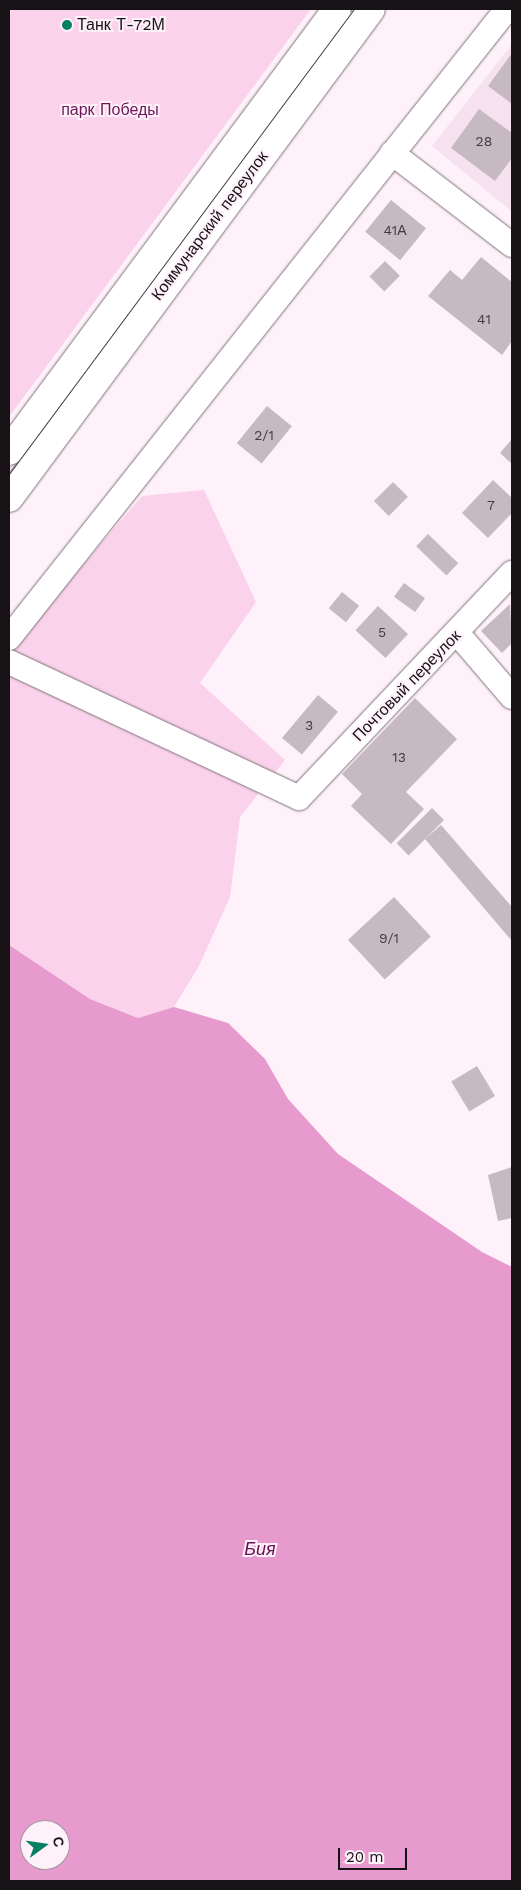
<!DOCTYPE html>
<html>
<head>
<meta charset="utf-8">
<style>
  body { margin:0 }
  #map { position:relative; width:521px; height:1890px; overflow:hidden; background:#fff1fa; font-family:"Work Sans",sans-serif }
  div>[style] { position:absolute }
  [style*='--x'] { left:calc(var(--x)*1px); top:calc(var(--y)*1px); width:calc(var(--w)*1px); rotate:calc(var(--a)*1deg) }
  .built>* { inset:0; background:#f6e2ef }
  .green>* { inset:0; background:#fbd2ec }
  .water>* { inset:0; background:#e69acd }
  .building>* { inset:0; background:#c6b9c1; transform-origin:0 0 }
  .roads { filter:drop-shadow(0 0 1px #7e7279) drop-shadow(0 0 1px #7e7279) }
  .minor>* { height:24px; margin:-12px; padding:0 12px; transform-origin:12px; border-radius:12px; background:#fff }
  .major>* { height:28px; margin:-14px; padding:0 14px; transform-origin:14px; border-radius:14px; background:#fff }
  .tram>* { height:1px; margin:-0.5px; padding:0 0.5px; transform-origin:0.5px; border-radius:0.5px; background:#3f383c }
  .dots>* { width:14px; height:14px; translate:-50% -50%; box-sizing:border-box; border:2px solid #fff1fa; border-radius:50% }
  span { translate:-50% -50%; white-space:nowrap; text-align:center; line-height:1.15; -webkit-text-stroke:4px #fff1fa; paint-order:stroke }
  .number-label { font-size:14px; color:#433c40 }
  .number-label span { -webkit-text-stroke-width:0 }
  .poi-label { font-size:16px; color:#171215 }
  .left { translate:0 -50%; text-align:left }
  .park-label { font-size:16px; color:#6d1558 }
  .street-label { font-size:16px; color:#171215 }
  .water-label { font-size:18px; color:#690f54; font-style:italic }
  .frame { position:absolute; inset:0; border:10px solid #171215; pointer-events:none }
  .north { position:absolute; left:20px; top:1820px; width:50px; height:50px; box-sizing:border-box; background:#fff1fa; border:1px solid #a2989e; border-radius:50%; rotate:76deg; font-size:14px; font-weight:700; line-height:20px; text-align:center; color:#171215 }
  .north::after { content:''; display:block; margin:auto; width:18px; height:22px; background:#028061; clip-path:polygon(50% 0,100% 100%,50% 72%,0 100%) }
  .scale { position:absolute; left:338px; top:1848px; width:69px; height:22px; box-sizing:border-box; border:2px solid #171215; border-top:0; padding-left:6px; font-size:15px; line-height:18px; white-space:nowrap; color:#171215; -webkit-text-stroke:4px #fff1fa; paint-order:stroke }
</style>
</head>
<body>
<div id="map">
  <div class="built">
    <div style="clip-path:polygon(512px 44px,512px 212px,432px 146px)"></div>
  </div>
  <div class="green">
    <div style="clip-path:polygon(9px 9px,311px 9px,9px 417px)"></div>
    <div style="clip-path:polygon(204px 490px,256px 602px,200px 683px,285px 760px,240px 817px,230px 897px,199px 966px,174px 1007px,138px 1018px,90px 999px,9px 945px,9px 646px,22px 636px,142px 496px)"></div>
  </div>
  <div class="water">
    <div style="clip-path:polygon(evenodd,9px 945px,90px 999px,138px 1018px,174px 1007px,228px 1023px,265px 1059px,288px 1099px,338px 1154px,482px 1252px,512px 1267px,512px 1881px,9px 1881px,9px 945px,30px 1830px,60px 1830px,60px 1860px,30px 1860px,30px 1830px)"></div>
  </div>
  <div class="building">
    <div style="clip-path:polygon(512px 53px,512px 104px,488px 86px)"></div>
    <div style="clip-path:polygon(479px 109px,512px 133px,512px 158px,495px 181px,451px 148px)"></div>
    <div style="left:391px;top:200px;width:45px;height:41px;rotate:39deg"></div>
    <div style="clip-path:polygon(481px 257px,512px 282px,512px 341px,502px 355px,428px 296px,450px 270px,462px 280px)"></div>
    <div style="left:385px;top:261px;width:21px;height:22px;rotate:45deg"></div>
    <div style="left:267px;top:406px;width:32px;height:48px;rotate:39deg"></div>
    <div style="clip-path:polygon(512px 439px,512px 464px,500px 453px)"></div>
    <div style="clip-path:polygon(493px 480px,512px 498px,512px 513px,488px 538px,462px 513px)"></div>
    <div style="left:393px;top:482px;width:21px;height:27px;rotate:45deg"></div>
    <div style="left:428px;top:534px;width:42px;height:17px;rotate:44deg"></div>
    <div style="left:404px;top:583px;width:26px;height:17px;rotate:36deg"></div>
    <div style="left:342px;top:592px;width:22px;height:21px;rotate:39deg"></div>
    <div style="clip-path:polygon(510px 604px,512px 643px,502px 653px,481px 631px)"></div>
    <div style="left:378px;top:606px;width:41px;height:33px;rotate:43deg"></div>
    <div style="left:318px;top:695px;width:26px;height:56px;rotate:40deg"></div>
    <div style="clip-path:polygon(415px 698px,457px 739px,406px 792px,424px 809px,391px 844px,351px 806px,362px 794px,342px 774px)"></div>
    <div style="left:432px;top:808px;width:17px;height:50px;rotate:45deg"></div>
    <div style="clip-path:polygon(441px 825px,512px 907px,512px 941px,425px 839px)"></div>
    <div style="left:394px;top:897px;width:54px;height:63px;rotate:47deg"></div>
    <div style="left:477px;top:1066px;width:35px;height:30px;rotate:59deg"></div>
    <div style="clip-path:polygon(512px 1167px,512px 1218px,498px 1221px,488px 1175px)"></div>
  </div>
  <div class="roads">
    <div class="minor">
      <div style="--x:392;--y:153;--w:151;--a:37.5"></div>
      <div style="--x:458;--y:634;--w:83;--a:49.4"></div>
      <div style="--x:9;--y:638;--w:802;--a:-51.63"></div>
      <div style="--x:9;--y:662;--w:320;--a:25.1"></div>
      <div style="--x:299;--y:798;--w:310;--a:-46.6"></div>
    </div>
    <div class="major">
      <div style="--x:9;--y:451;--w:550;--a:-53.42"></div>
      <div style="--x:9;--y:498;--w:608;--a:-53.49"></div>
    </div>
  </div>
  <div class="tram">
    <div style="--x:9;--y:474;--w:579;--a:-53.43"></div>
  </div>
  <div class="dots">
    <div style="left:67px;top:25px;background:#028061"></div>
  </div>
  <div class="number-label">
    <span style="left:484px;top:141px">28</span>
    <span style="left:395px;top:230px">41А</span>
    <span style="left:484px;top:319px">41</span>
    <span style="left:264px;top:435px">2/1</span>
    <span style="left:491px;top:505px">7</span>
    <span style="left:382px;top:632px">5</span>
    <span style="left:309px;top:725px">3</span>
    <span style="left:399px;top:757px">13</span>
    <span style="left:389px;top:938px">9/1</span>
  </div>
  <div class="poi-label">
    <span class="left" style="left:77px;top:25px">Танк Т-72М</span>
  </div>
  <div class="park-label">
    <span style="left:110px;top:110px">парк Победы</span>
  </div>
  <div class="street-label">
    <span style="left:210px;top:226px;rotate:-53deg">Коммунарский переулок</span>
    <span style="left:407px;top:686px;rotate:-46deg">Почтовый переулок</span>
  </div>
  <div class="water-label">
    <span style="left:260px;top:1549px">Бия</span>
  </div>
  <div class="frame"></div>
  <div class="north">С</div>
  <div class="scale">20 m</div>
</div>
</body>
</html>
